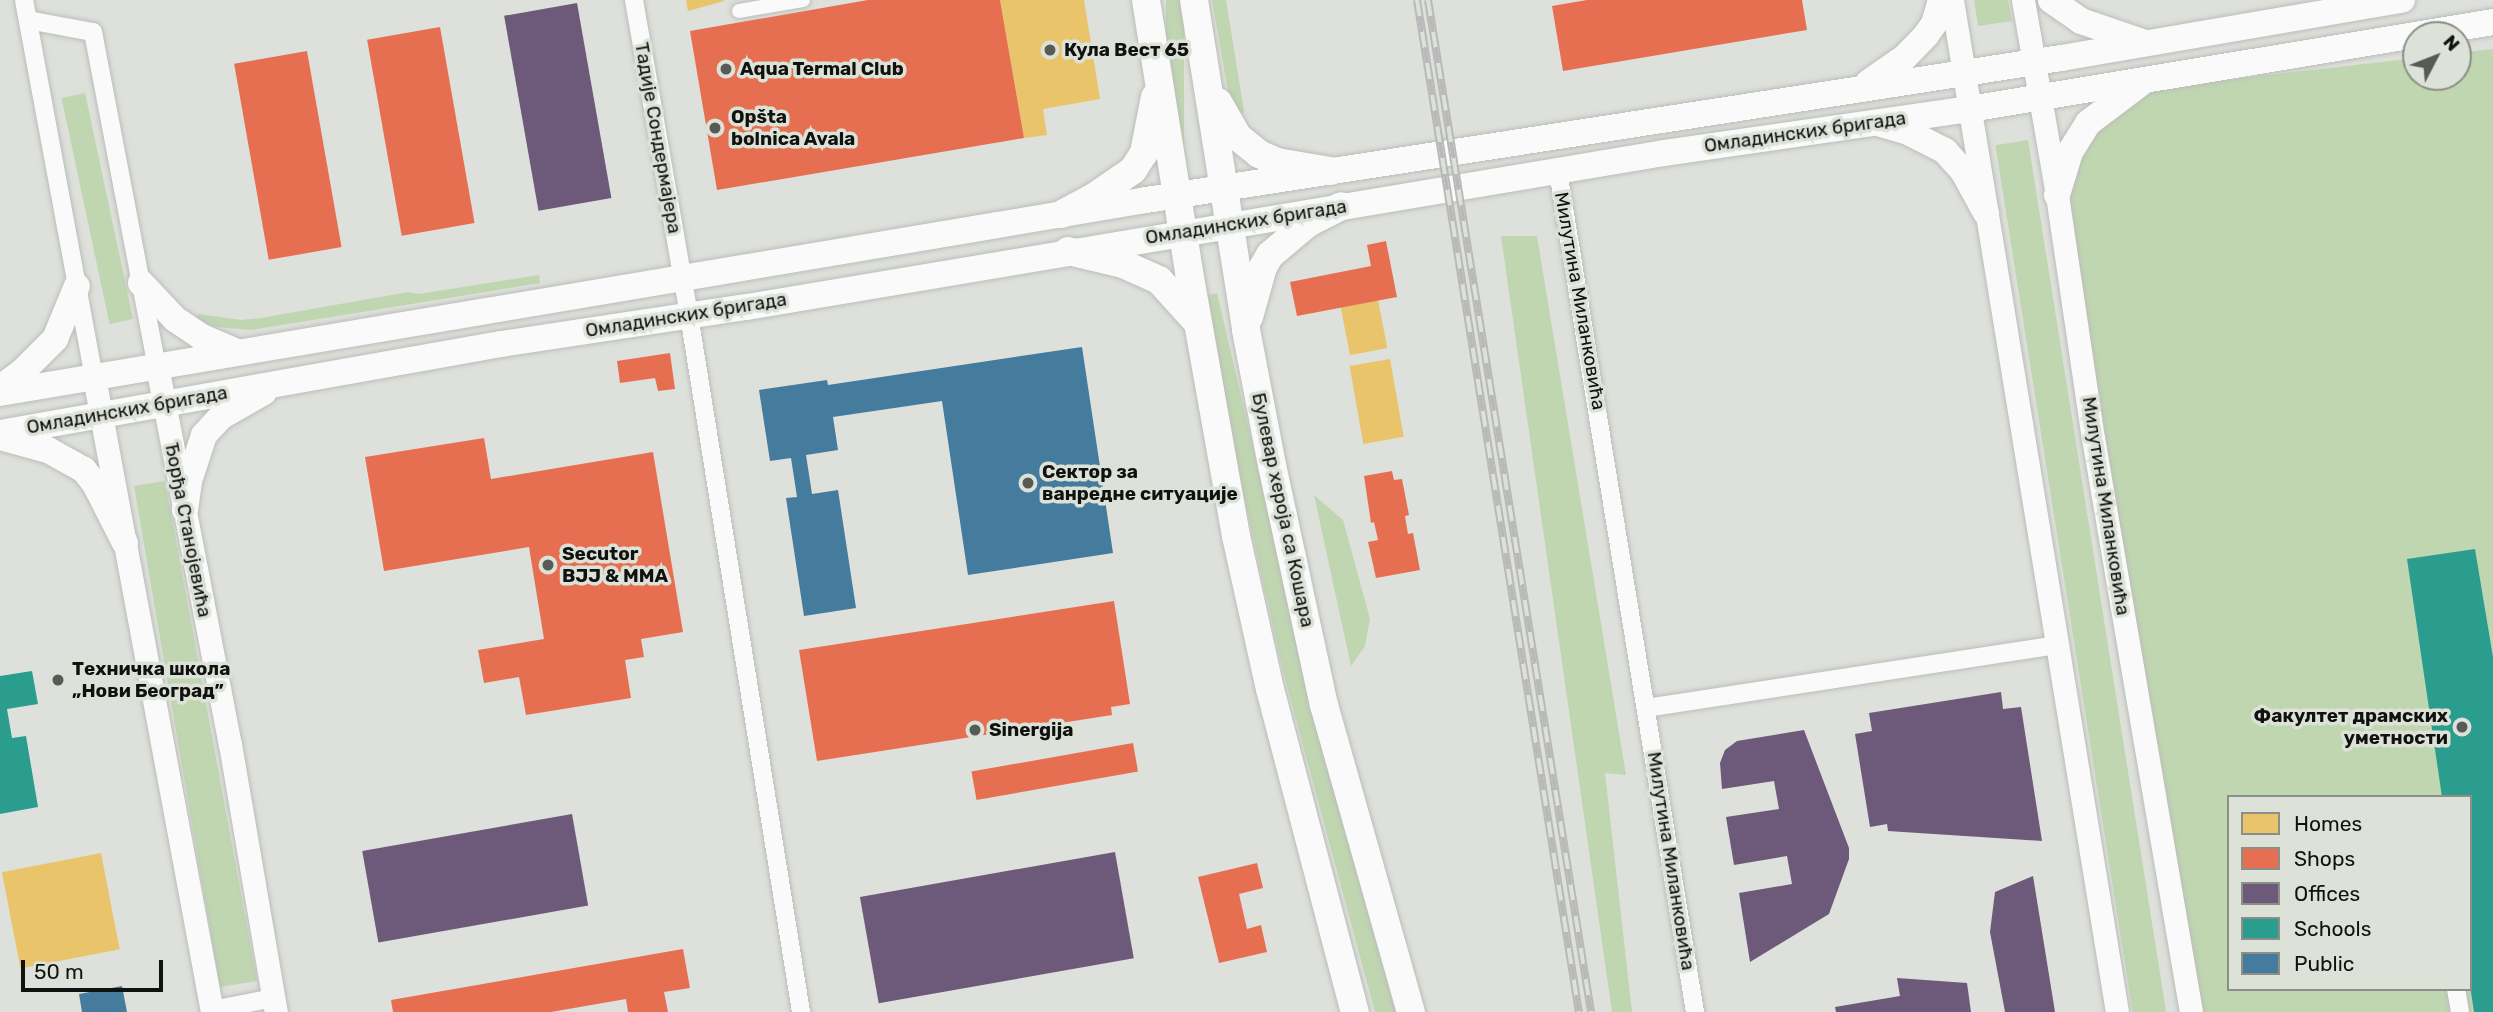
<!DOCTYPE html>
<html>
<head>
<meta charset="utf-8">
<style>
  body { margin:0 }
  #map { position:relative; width:2493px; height:1012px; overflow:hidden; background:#dde0db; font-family:Rubik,sans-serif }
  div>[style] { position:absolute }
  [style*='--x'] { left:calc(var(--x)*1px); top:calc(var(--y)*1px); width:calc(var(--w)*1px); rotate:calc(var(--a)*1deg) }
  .green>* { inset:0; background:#c0d6b1; transform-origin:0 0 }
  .homes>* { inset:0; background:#e9c46a; transform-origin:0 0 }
  .shops>* { inset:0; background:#e76f51; transform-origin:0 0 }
  .offices>* { inset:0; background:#6d597a; transform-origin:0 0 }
  .schools>* { inset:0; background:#2a9d8f }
  .public>* { inset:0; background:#457b9d }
  .roads { filter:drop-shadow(0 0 2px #bbbdb9) drop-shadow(0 0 2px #bbbdb9) }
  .pedestrian>* { height:14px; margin:-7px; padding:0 7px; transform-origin:7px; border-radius:7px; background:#fafafa }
  .minor>* { height:18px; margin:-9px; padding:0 9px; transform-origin:9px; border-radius:9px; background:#fafafa }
  .tertiary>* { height:23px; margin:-11.5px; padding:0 11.5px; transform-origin:11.5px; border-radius:11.5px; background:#fafafa }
  .secondary>* { height:26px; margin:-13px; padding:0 13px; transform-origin:13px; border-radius:13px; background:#fafafa }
  .primary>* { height:28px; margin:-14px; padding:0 14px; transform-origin:14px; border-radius:14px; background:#fafafa }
  .rail>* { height:8px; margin-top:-4px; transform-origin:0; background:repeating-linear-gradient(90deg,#dde2d9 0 16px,#b8b9b8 0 32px); box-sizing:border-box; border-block:2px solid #b8b9b8 }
  .dots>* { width:19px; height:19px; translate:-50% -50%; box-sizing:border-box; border:4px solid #dde2d9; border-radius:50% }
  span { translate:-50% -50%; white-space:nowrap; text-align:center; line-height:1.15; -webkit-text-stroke:7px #dde2d9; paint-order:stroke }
  .poi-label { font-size:19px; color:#10120f; font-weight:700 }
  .left { translate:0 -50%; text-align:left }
  .right { translate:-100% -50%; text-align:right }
  .street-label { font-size:19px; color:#10120f }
  .legend { position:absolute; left:2227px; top:795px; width:245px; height:196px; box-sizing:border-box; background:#dde2d9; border:2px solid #8b8f88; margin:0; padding:9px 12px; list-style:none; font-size:21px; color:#10120f }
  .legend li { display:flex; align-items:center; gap:14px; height:35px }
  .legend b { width:35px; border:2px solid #8b8f88 }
  .north { position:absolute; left:2402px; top:21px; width:70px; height:70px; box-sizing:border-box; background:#dde2d9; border:2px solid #8b8f88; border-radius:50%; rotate:48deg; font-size:19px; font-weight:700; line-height:28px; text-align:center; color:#10120f }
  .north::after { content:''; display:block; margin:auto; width:24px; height:32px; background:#585a56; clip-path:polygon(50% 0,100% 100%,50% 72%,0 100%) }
  .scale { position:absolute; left:21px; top:960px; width:142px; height:32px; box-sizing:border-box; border:4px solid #10120f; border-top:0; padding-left:9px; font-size:21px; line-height:24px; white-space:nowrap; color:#10120f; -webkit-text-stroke:5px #dde2d9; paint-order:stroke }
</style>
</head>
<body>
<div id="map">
  <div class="green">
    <div style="left:1166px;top:0;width:18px;height:145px"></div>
    <div style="clip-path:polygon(1212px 0,1226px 0,1244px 111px,1238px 117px,1228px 91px)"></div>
    <div style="clip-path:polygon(1974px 0,2008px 0,2012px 21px,1978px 26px)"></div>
    <div style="clip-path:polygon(evenodd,2493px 49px,2493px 1012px,2203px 1012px,2179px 887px,2067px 199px,2093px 127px,2147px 89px,2416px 58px,2416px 77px,2458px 77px,2458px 53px,2493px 49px,2229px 797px,2470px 797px,2470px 989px,2229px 989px,2229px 797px)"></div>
    <div style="left:85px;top:93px;width:231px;height:24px;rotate:78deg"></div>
    <div style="left:2028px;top:140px;width:883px;height:33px;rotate:81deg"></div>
    <div style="clip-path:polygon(1501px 236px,1537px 236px,1626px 775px,1605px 773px,1632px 1012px,1612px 1012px)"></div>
    <div style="clip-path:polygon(539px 275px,540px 283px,251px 330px,216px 327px,195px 319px,199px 314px,241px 320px,261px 318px,408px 292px,419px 294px)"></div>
    <div style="clip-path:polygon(1217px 293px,1307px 679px,1396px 1012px,1375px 1012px,1283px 671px,1234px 452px,1208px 295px)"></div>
    <div style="clip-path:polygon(165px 481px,257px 981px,220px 987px,134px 486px)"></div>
    <div style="clip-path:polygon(1314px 495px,1343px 520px,1370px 619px,1365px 646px,1351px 666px)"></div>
  </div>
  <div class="homes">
    <div style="clip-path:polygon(686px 0,724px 0,724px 1px,688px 11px)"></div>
    <div style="clip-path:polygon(1000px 0,1084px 0,1100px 99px,1043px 109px,1047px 135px,1024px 138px)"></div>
    <div style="left:1378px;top:300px;width:49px;height:38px;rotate:79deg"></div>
    <div style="left:1390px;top:359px;width:79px;height:41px;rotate:80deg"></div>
    <div style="left:101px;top:853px;width:98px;height:101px;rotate:79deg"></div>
  </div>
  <div class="shops">
    <div style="clip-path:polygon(868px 0,1000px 0,1024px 138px,717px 190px,690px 31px)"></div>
    <div style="clip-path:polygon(1587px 0,1802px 0,1807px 30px,1563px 71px,1552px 6px)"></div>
    <div style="left:440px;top:27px;width:199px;height:74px;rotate:80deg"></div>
    <div style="left:307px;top:51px;width:199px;height:74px;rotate:80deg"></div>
    <div style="clip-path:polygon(1386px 241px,1397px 297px,1297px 316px,1290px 282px,1371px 266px,1367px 245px)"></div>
    <div style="clip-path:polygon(670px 353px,675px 389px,658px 391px,655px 378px,620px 383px,617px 361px)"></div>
    <div style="clip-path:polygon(484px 438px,491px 479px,653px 452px,683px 632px,641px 639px,644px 657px,625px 660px,631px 698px,526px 715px,519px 677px,484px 683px,478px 650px,544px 639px,529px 547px,384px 571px,365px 457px)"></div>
    <div style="clip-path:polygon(1392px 471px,1394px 480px,1402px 479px,1409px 515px,1405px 516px,1408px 534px,1413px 533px,1420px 570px,1376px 578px,1368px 542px,1378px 540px,1374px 522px,1371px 523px,1364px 476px)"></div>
    <div style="clip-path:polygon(1114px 601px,1130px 704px,1111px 707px,1112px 715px,817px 761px,799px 650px)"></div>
    <div style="left:1133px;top:743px;width:29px;height:164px;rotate:80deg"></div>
    <div style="clip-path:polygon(1257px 863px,1263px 888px,1239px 894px,1247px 929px,1261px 925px,1267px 952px,1219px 963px,1198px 877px)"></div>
    <div style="clip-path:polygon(683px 949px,690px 988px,664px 992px,668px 1012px,628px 1012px,626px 999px,551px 1012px,393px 1012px,391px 1000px)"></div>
  </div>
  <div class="offices">
    <div style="left:577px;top:3px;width:198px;height:74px;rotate:80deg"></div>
    <div style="clip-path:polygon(2001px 692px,2003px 709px,2021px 707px,2042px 841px,1888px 831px,1887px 824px,1870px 827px,1855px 734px,1872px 731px,1869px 713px)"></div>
    <div style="clip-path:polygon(1804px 730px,1849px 848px,1849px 859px,1829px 914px,1750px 962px,1739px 893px,1792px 884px,1787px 856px,1734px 865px,1726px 817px,1779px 809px,1774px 781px,1722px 789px,1720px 763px,1725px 750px,1737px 741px)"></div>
    <div style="left:572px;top:814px;width:93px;height:213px;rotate:80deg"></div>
    <div style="left:1115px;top:852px;width:108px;height:259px;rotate:80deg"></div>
    <div style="clip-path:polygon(2033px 876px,2055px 1012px,2005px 1012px,1990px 932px,1995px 892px)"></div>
    <div style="clip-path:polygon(1897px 978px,1967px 983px,1971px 1012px,1836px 1012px,1835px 1007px,1900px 996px)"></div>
  </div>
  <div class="schools">
    <div style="clip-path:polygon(2475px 549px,2493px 657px,2493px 1012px,2474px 1012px,2470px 986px,2470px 797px,2442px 797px,2407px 559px)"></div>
    <div style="clip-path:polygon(32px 671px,38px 704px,7px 709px,12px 738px,26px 736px,38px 807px,0 814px,0 676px)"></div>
  </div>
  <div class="public">
    <div style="clip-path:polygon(1082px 347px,1113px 553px,968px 575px,942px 401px,833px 417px,838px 450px,806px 455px,812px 494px,838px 490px,856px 608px,804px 616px,786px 498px,797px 497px,791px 458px,770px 461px,759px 390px,827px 380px,828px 385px)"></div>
    <div style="clip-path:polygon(122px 986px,127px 1012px,82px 1012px,79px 994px)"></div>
  </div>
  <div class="roads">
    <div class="pedestrian">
      <div style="--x:739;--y:11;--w:65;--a:-9.8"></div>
    </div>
    <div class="minor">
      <div style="--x:24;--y:0;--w:383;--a:79.5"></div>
      <div style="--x:634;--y:0;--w:320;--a:80.1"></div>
      <div style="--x:689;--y:315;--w:706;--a:80.87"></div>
      <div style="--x:28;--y:20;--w:66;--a:10.5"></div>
      <div style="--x:93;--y:32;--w:340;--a:79.2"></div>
      <div style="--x:1558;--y:171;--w:852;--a:80.75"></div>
      <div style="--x:1646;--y:708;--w:416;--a:-8.7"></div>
      <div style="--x:2456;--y:989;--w:23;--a:80"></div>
      <div style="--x:212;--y:1010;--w:62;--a:-11.1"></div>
    </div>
    <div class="tertiary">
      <div style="--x:1952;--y:0;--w:1025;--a:80.74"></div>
      <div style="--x:2023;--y:0;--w:198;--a:80.1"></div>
      <div style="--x:2057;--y:195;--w:246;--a:81.6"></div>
      <div style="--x:2093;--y:438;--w:582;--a:80.31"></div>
      <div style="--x:157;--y:366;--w:385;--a:79.1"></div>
      <div style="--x:230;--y:744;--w:272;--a:80.3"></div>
      <div style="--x:94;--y:377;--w:646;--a:79.47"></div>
    </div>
    <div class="secondary">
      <div style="--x:2051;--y:0;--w:37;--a:35"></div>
      <div style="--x:2081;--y:21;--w:65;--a:19"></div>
      <div style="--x:1868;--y:83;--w:45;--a:-35.1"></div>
      <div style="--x:1905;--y:57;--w:30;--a:-46"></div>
      <div style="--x:1926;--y:35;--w:14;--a:-54"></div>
      <div style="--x:1934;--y:24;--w:25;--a:-74"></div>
      <div style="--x:1881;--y:124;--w:26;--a:16"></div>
      <div style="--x:1906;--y:131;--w:44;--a:27.1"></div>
      <div style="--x:1945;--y:151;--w:27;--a:48"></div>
      <div style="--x:1963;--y:171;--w:48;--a:61.3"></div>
      <div style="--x:2057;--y:195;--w:45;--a:-73.2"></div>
      <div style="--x:2070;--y:152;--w:34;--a:-58"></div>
      <div style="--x:2088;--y:123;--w:66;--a:-37"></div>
      <div style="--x:141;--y:283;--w:50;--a:46.6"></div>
      <div style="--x:175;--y:319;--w:32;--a:34"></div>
      <div style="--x:202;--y:337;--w:38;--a:23"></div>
      <div style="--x:0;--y:388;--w:27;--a:-36"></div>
      <div style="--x:22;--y:372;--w:47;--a:-45"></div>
      <div style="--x:55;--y:339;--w:57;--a:-67.5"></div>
      <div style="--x:0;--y:393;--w:1162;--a:-9.56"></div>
      <div style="--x:1146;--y:200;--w:926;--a:-8.82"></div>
      <div style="--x:2061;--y:58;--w:346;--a:-9.7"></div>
      <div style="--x:0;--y:433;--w:509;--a:-10.07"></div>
      <div style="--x:501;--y:344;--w:249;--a:-8.6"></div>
      <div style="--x:747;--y:307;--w:930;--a:-9.53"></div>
      <div style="--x:1664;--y:153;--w:309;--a:-8.2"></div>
      <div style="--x:1970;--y:109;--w:530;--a:-9.44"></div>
      <div style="--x:0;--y:437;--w:50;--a:15.2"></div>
      <div style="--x:48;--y:450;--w:41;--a:29.1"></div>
      <div style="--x:84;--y:470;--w:18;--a:52"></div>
      <div style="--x:95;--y:484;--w:66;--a:63"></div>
      <div style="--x:185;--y:510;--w:29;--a:-82"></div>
      <div style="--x:189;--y:481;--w:48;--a:-71.9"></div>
      <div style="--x:204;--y:435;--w:26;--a:-47"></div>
      <div style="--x:222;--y:416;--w:48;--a:-29.7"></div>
    </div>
    <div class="primary">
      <div style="--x:1146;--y:0;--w:275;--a:81"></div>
      <div style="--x:1189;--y:272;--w:268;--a:79.9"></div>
      <div style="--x:1236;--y:536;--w:157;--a:77.5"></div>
      <div style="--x:1270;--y:689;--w:334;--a:75.3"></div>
      <div style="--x:1194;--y:0;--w:334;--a:81"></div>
      <div style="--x:1246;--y:330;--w:137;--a:79.1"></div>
      <div style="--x:1272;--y:465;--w:246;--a:77.8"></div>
      <div style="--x:1324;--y:705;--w:319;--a:74.2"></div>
      <div style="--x:1218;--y:102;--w:40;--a:60.3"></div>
      <div style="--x:1238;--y:137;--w:27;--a:39"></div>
      <div style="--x:1259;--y:154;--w:20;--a:24"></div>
      <div style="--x:1277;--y:162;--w:54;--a:9.6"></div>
      <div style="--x:1062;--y:214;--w:40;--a:-28"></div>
      <div style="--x:1097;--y:195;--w:44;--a:-34.8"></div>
      <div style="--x:1133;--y:170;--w:20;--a:-57"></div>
      <div style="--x:1144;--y:153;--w:57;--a:-78.9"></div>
      <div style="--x:1068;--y:251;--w:57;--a:13.3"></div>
      <div style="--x:1123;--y:264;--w:39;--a:24"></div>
      <div style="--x:1159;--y:280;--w:55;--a:47.9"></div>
      <div style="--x:1249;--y:317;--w:52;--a:-74.4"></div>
      <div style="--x:1263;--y:267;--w:14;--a:-60"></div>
      <div style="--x:1270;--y:255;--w:50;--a:-40.1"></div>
      <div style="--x:1308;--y:223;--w:37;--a:-27"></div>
    </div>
  </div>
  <div class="rail">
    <div style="--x:1417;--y:0;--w:1025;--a:80.91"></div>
    <div style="--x:1428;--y:0;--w:1025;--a:80.85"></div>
  </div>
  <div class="dots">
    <div style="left:1050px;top:50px;background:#585a56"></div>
    <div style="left:726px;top:69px;background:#585a56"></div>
    <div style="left:715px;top:128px;background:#585a56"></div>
    <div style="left:1028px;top:483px;background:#585a56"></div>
    <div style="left:548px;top:565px;background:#585a56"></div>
    <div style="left:58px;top:680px;background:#585a56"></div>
    <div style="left:2462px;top:727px;background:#585a56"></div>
    <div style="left:975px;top:730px;background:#585a56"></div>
  </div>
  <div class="poi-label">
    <span class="left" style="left:1064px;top:50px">Кула Вест 65</span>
    <span class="left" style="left:740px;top:69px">Aqua Termal Club</span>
    <span class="left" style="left:731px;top:128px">Opšta<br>bolnica Avala</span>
    <span class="left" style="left:1042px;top:483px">Сектор за<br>ванредне ситуације</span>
    <span class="left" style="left:562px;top:565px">Secutor<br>BJJ &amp; MMA</span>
    <span class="left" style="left:72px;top:680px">Техничка школа<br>„Нови Београд”</span>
    <span class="right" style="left:2448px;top:727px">Факултет драмских<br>уметности</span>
    <span class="left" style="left:989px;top:730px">Sinergija</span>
  </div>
  <div class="street-label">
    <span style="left:1805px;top:132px;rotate:-8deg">Омладинских бригада</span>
    <span style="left:658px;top:138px;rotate:80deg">Тадије Сондермајера</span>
    <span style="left:1246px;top:222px;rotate:-9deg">Омладинских бригада</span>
    <span style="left:1580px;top:301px;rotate:80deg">Милутина Миланковића</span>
    <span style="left:686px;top:315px;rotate:-9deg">Омладинских бригада</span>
    <span style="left:127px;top:410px;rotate:-10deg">Омладинских бригада</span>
    <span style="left:2106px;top:506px;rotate:81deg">Милутина Миланковића</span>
    <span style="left:1283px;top:510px;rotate:78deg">Булевар хероја са Кошара</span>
    <span style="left:188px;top:530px;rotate:79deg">Ђорђа Станојевића</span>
    <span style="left:1671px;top:861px;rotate:81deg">Милутина Миланковића</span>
  </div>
  <ul class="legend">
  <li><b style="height:19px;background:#e9c46a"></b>Homes</li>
  <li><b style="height:19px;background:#e76f51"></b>Shops</li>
  <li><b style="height:19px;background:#6d597a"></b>Offices</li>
  <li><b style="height:19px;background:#2a9d8f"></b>Schools</li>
  <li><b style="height:19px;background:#457b9d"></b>Public</li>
  </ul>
  <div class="north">N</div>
  <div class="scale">50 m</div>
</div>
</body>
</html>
